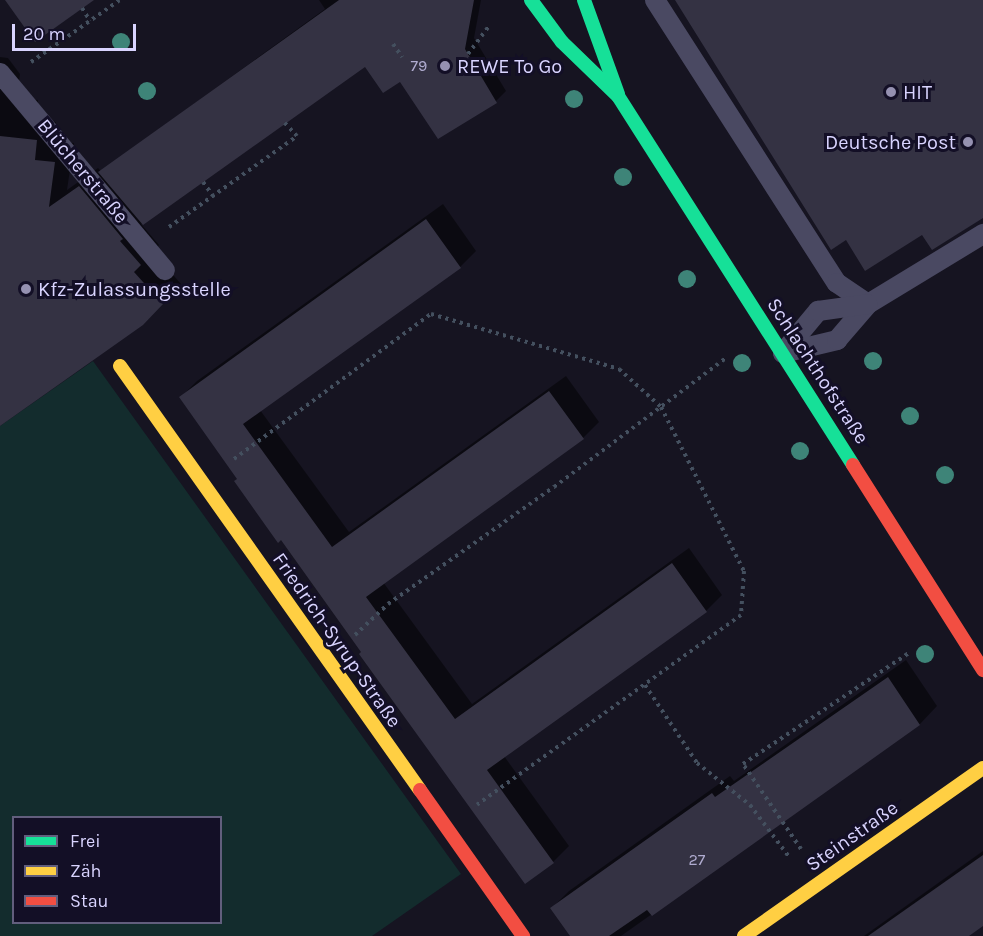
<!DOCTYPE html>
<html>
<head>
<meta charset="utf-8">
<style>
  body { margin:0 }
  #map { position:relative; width:983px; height:936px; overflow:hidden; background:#161421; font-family:Karla,sans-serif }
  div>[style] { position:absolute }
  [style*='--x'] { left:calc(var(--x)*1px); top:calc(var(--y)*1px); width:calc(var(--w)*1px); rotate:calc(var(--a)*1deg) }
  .green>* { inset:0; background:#132c2d }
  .shadow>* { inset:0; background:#0007 }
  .building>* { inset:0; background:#343243 }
  .path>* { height:4px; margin-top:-2px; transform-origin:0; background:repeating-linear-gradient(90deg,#44505f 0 3px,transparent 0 7.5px) }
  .lane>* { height:20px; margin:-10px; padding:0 10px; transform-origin:10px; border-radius:10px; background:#4a4962 }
  .fast>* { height:14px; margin:-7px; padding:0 7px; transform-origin:7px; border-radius:7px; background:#16e098 }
  .slow>* { height:14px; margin:-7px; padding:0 7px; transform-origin:7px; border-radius:7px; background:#ffcf43 }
  .jam>* { height:14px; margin:-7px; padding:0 7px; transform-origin:7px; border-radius:7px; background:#f24e42 }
  .trees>* { width:18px; height:18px; margin:-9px; border-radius:50%; background:#3e8478 }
  .dots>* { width:16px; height:16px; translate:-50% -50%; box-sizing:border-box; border:3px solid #130f26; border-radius:50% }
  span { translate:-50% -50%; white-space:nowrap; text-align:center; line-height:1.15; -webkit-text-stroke:6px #130f26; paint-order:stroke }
  .number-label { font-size:16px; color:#b0acd0 }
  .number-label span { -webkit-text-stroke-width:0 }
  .poi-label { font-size:20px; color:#d9d4ff }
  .left { translate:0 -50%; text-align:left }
  .right { translate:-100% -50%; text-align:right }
  .street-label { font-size:20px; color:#d9d4ff }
  .legend { position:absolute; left:12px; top:816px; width:210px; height:108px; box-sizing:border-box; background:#130f26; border:2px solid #625e7d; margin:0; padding:8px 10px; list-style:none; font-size:18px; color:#d9d4ff }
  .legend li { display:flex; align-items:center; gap:12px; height:30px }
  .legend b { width:30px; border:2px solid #625e7d }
  .scale { position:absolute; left:12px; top:24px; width:124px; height:27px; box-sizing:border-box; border:3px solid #d9d4ff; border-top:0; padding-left:8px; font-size:18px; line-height:21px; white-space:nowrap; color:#d9d4ff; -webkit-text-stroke:4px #130f26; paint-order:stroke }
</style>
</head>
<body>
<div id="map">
  <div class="green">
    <div style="clip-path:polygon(evenodd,93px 361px,461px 874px,372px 936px,0 936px,0 426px,93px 361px,14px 818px,220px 818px,220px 922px,14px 922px,14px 818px)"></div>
  </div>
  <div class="shadow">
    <div style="clip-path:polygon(319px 0,481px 0,474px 38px,506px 91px,496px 101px,400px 80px,366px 65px,141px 224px,159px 245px,153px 252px,181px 284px,142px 324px,0 424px,0 57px,8px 58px,20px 74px,17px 98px,38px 100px,36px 119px,56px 122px,53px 141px,74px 143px,67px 190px,98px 168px,101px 171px,325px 9px)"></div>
    <div style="clip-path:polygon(443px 204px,476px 251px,460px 267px,260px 410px,349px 532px,566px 376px,599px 422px,583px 438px,383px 582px,472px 704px,689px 548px,722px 595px,706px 611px,504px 756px,569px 846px,553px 862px,363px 652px,181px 397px,197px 381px)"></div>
    <div style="clip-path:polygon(906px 660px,937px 706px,920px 724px,621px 936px,571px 936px,552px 908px,569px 891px,730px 776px,734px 781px)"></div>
    <div style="clip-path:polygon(983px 851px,983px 924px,966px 936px,864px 936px)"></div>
  </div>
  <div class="building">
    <div style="clip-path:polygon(5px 0,94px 0,35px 42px)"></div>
    <div style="clip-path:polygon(339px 0,474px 0,465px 49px,497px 103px,438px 139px,400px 82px,383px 93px,365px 67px,143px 225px,98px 172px)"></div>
    <div style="clip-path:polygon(675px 0,983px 0,983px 218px,932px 250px,922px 235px,865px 271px,846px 240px,831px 250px)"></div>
    <div style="clip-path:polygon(0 136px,37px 140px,35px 160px,55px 162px,49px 207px,79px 186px,123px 239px,120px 241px,141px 265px,134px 272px,163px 304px,143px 325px,0 426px)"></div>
    <div style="clip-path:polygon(426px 219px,461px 268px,243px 424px,332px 547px,549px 391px,584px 439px,366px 597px,455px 719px,672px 563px,707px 612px,487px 770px,554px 863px,525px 884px,359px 654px,361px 652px,281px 540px,278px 543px,234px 481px,237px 479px,179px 397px)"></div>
    <div style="clip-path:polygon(888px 677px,920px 725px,652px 916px,647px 910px,609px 936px,570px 936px,550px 908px,712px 793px,715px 797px)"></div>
    <div style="clip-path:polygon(983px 855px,983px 926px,969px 936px,868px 936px)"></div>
  </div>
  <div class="path">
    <div style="--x:82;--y:8;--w:15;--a:58"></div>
    <div style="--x:393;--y:44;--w:16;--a:55"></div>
    <div style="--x:468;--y:54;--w:35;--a:-53"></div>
    <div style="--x:31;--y:62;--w:108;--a:-34.9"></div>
    <div style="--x:203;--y:182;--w:17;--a:54"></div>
    <div style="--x:169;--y:227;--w:157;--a:-35.4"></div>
    <div style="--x:297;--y:136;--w:18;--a:-133"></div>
    <div style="--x:234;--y:459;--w:245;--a:-36.4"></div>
    <div style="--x:431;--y:314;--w:196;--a:16.3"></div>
    <div style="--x:619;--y:369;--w:57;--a:42.1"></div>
    <div style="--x:661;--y:407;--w:184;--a:63.2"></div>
    <div style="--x:744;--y:571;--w:44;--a:93.9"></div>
    <div style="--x:741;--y:615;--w:325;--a:144.3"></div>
    <div style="--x:355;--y:635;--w:45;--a:-43.2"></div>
    <div style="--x:388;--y:604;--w:203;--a:-35.2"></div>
    <div style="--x:554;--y:487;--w:216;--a:-36.9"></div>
    <div style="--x:645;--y:685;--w:94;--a:56.3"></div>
    <div style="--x:697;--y:763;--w:68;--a:38.4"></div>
    <div style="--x:750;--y:805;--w:66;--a:53"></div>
    <div style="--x:801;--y:849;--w:103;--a:-124.3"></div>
    <div style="--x:743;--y:764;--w:200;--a:-33.8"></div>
  </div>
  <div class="lane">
    <div style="--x:655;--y:0;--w:336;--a:57.3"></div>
    <div style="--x:837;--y:283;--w:37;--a:34"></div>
    <div style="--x:0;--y:73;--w:257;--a:50.1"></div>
    <div style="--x:783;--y:353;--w:56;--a:-13.5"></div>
    <div style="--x:837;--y:340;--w:48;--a:-49.3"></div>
    <div style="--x:868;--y:304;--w:135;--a:-31.3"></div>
    <div style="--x:783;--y:353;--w:55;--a:-50.2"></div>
    <div style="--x:818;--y:311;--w:50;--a:-8"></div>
  </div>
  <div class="fast">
    <div style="--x:531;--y:0;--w:52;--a:53.6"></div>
    <div style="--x:562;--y:42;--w:78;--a:44"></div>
    <div style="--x:618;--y:96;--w:437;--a:57.5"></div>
    <div style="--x:584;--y:0;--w:100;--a:70.1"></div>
  </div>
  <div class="slow">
    <div style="--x:120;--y:366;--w:519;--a:54.72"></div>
    <div style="--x:744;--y:936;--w:292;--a:-35.1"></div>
  </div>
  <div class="jam">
    <div style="--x:853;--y:465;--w:243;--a:57.6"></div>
    <div style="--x:420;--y:790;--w:179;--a:54.8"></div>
  </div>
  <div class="trees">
    <div style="left:121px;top:42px"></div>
    <div style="left:147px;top:91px"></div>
    <div style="left:574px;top:99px"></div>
    <div style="left:623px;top:177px"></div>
    <div style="left:687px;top:279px"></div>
    <div style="left:873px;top:361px"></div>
    <div style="left:742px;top:363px"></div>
    <div style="left:910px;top:416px"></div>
    <div style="left:800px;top:451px"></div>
    <div style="left:945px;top:475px"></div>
    <div style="left:925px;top:654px"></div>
  </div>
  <div class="dots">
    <div style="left:445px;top:66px;background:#9591b1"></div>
    <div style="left:891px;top:92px;background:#9591b1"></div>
    <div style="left:968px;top:142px;background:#9591b1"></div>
    <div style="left:26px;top:289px;background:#9591b1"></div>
  </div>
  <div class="number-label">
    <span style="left:419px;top:66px">79</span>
    <span style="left:697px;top:860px">27</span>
  </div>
  <div class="poi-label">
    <span class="left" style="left:457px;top:66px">REWE To Go</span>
    <span class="left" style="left:903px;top:92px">HIT</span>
    <span class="right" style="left:956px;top:142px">Deutsche Post</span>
    <span class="left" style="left:38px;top:289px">Kfz-Zulassungsstelle</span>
  </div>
  <div class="street-label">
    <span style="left:83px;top:171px;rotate:50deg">Blücherstraße</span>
    <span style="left:818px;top:371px;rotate:57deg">Schlachthofstraße</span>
    <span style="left:337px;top:640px;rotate:55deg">Friedrich-Syrup-Straße</span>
    <span style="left:852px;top:836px;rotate:-35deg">Steinstraße</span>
  </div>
  <ul class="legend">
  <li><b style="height:8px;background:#16e098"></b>Frei</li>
  <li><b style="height:8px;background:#ffcf43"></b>Zäh</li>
  <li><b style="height:8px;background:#f24e42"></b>Stau</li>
  </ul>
  <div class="scale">20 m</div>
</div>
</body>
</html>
